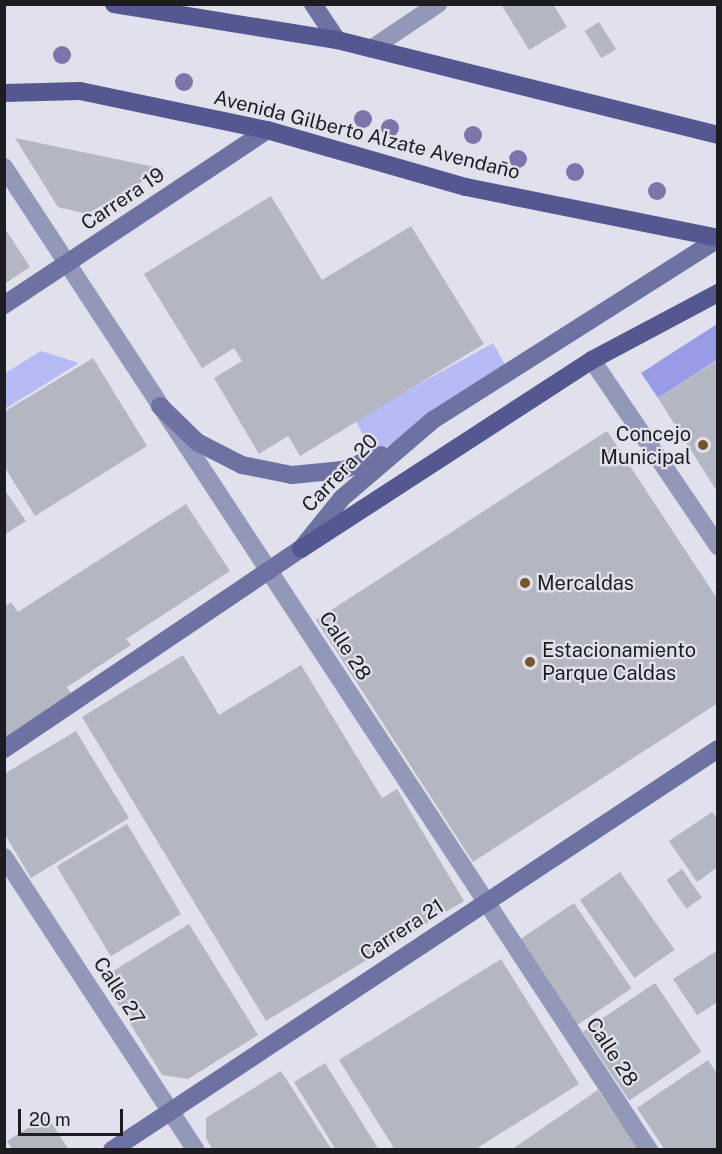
<!DOCTYPE html>
<html>
<head>
<meta charset="utf-8">
<style>
  body { margin:0 }
  #map { position:relative; width:722px; height:1154px; overflow:hidden; background:#e0e1ed; font-family:"Public Sans",sans-serif }
  div>[style] { position:absolute }
  [style*='--x'] { left:calc(var(--x)*1px); top:calc(var(--y)*1px); width:calc(var(--w)*1px); rotate:calc(var(--a)*1deg) }
  .green>* { inset:0; background:#b6bbf5; transform-origin:0 0 }
  .water>* { inset:0; background:#989ce7 }
  .building>* { inset:0; background:#b4b6c1; transform-origin:0 0 }
  .street>* { height:18px; margin:-9px; padding:0 9px; transform-origin:9px; border-radius:9px; background:#9397b8 }
  .secondary>* { height:18px; margin:-9px; padding:0 9px; transform-origin:9px; border-radius:9px; background:#6e72a2 }
  .primary>* { height:18px; margin:-9px; padding:0 9px; transform-origin:9px; border-radius:9px; background:#555791 }
  .trees>* { width:18px; height:18px; margin:-9px; border-radius:50%; background:#7b75a9 }
  .dots>* { width:16px; height:16px; translate:-50% -50%; box-sizing:border-box; border:3px solid #e0e1ed; border-radius:50% }
  span { translate:-50% -50%; white-space:nowrap; text-align:center; line-height:1.15; -webkit-text-stroke:4.5px #e0e1ed; paint-order:stroke }
  .street-label { font-size:20px; color:#1d1d21 }
  .poi-label { font-size:20px; color:#1d1d21 }
  .right { translate:-100% -50%; text-align:right }
  .left { translate:0 -50%; text-align:left }
  .frame { position:absolute; inset:0; border:6px solid #1d1d21; pointer-events:none }
  .scale { position:absolute; left:18px; top:1109px; width:105px; height:27px; box-sizing:border-box; border:3px solid #1d1d21; border-top:0; padding-left:8px; font-size:18px; line-height:21px; white-space:nowrap; color:#1d1d21; -webkit-text-stroke:4px #e0e1ed; paint-order:stroke }
</style>
</head>
<body>
<div id="map">
  <div class="green">
    <div style="left:493px;top:343px;width:39px;height:158px;rotate:61deg"></div>
    <div style="clip-path:polygon(41px 351px,79px 363px,5px 409px,5px 373px)"></div>
  </div>
  <div class="water">
    <div style="clip-path:polygon(717px 324px,717px 360px,658px 398px,641px 373px)"></div>
  </div>
  <div class="building">
    <div style="clip-path:polygon(501px 4px,553px 4px,567px 27px,529px 50px)"></div>
    <div style="left:599px;top:22px;width:32px;height:17px;rotate:58deg"></div>
    <div style="clip-path:polygon(15px 138px,164px 169px,87px 214px,58px 207px)"></div>
    <div style="clip-path:polygon(271px 196px,322px 280px,411px 226px,484px 344px,300px 456px,288px 436px,259px 454px,214px 378px,242px 361px,234px 348px,202px 368px,144px 274px)"></div>
    <div style="clip-path:polygon(4px 227px,30px 267px,4px 284px)"></div>
    <div style="clip-path:polygon(93px 358px,147px 446px,35px 516px,4px 466px,4px 412px)"></div>
    <div style="clip-path:polygon(718px 360px,718px 493px,658px 398px)"></div>
    <div style="clip-path:polygon(607px 431px,718px 600px,718px 703px,473px 862px,316px 620px)"></div>
    <div style="clip-path:polygon(4px 489px,26px 521px,4px 535px)"></div>
    <div style="clip-path:polygon(186px 504px,230px 571px,126px 639px,131px 645px,67px 687px,73px 696px,4px 740px,4px 607px,11px 602px,18px 612px)"></div>
    <div style="clip-path:polygon(183px 655px,219px 715px,301px 665px,382px 798px,397px 789px,464px 901px,266px 1021px,82px 717px)"></div>
    <div style="clip-path:polygon(76px 731px,129px 818px,31px 878px,4px 833px,4px 774px)"></div>
    <div style="clip-path:polygon(712px 812px,718px 819px,718px 867px,697px 882px,669px 841px)"></div>
    <div style="left:127px;top:824px;width:105px;height:82px;rotate:59deg"></div>
    <div style="left:682px;top:869px;width:35px;height:19px;rotate:55deg"></div>
    <div style="left:620px;top:872px;width:95px;height:49px;rotate:55deg"></div>
    <div style="left:574px;top:903px;width:103px;height:72px;rotate:56deg"></div>
    <div style="clip-path:polygon(189px 924px,258px 1035px,188px 1079px,162px 1075px,102px 978px)"></div>
    <div style="clip-path:polygon(718px 950px,718px 1002px,697px 1015px,673px 979px)"></div>
    <div style="clip-path:polygon(501px 959px,579px 1084px,474px 1150px,395px 1150px,339px 1060px)"></div>
    <div style="left:655px;top:983px;width:83px;height:87px;rotate:56deg"></div>
    <div style="clip-path:polygon(708px 1060px,718px 1075px,718px 1150px,665px 1150px,637px 1108px)"></div>
    <div style="clip-path:polygon(325px 1063px,379px 1150px,336px 1150px,294px 1082px)"></div>
    <div style="clip-path:polygon(281px 1071px,332px 1150px,213px 1150px,206px 1138px,206px 1118px)"></div>
    <div style="clip-path:polygon(598px 1090px,639px 1150px,511px 1150px)"></div>
    <div style="clip-path:polygon(47px 1116px,69px 1150px,13px 1150px,7px 1141px)"></div>
  </div>
  <div class="street">
    <div style="--x:371;--y:49;--w:81;--a:-33.9"></div>
    <div style="--x:4;--y:167;--w:1176;--a:56.73"></div>
    <div style="--x:592;--y:360;--w:225;--a:55.9"></div>
    <div style="--x:4;--y:857;--w:350;--a:56.8"></div>
  </div>
  <div class="secondary">
    <div style="--x:313;--y:4;--w:43;--a:56.3"></div>
    <div style="--x:4;--y:305;--w:316;--a:-33.6"></div>
    <div style="--x:160;--y:406;--w:52;--a:44.2"></div>
    <div style="--x:197;--y:442;--w:51;--a:27.1"></div>
    <div style="--x:242;--y:465;--w:51;--a:11.3"></div>
    <div style="--x:292;--y:475;--w:51;--a:-5.6"></div>
    <div style="--x:343;--y:470;--w:41;--a:-21.5"></div>
    <div style="--x:4;--y:749;--w:358;--a:-34"></div>
    <div style="--x:301;--y:549;--w:65;--a:-51.2"></div>
    <div style="--x:342;--y:498;--w:120;--a:-40.6"></div>
    <div style="--x:433;--y:420;--w:338;--a:-32.4"></div>
    <div style="--x:112;--y:1150;--w:727;--a:-33.49"></div>
  </div>
  <div class="primary">
    <div style="--x:114;--y:4;--w:226;--a:9.2"></div>
    <div style="--x:337;--y:40;--w:393;--a:14"></div>
    <div style="--x:4;--y:93;--w:76;--a:-1.5"></div>
    <div style="--x:80;--y:91;--w:191;--a:11.8"></div>
    <div style="--x:267;--y:130;--w:207;--a:16"></div>
    <div style="--x:466;--y:187;--w:257;--a:11.4"></div>
    <div style="--x:301;--y:549;--w:347;--a:-33"></div>
    <div style="--x:592;--y:360;--w:143;--a:-28"></div>
  </div>
  <div class="trees">
    <div style="left:62px;top:55px"></div>
    <div style="left:184px;top:82px"></div>
    <div style="left:363px;top:119px"></div>
    <div style="left:390px;top:128px"></div>
    <div style="left:473px;top:135px"></div>
    <div style="left:518px;top:159px"></div>
    <div style="left:575px;top:172px"></div>
    <div style="left:657px;top:191px"></div>
  </div>
  <div class="dots">
    <div style="left:703px;top:445px;background:#77562d"></div>
    <div style="left:525px;top:583px;background:#77562d"></div>
    <div style="left:530px;top:662px;background:#77562d"></div>
  </div>
  <div class="street-label">
    <span style="left:367px;top:135px;rotate:14deg">Avenida Gilberto Alzate Avendaño</span>
    <span style="left:123px;top:199px;rotate:-34deg">Carrera 19</span>
    <span style="left:340px;top:473px;rotate:-46deg">Carrera 20</span>
    <span style="left:345px;top:646px;rotate:57deg">Calle 28</span>
    <span style="left:402px;top:930px;rotate:-33deg">Carrera 21</span>
    <span style="left:119px;top:991px;rotate:57deg">Calle 27</span>
    <span style="left:612px;top:1052px;rotate:57deg">Calle 28</span>
  </div>
  <div class="poi-label">
    <span class="right" style="left:691px;top:446px">Concejo<br>Municipal</span>
    <span class="left" style="left:537px;top:583px">Mercaldas</span>
    <span class="left" style="left:542px;top:662px">Estacionamiento<br>Parque Caldas</span>
  </div>
  <div class="frame"></div>
  <div class="scale">20 m</div>
</div>
</body>
</html>
